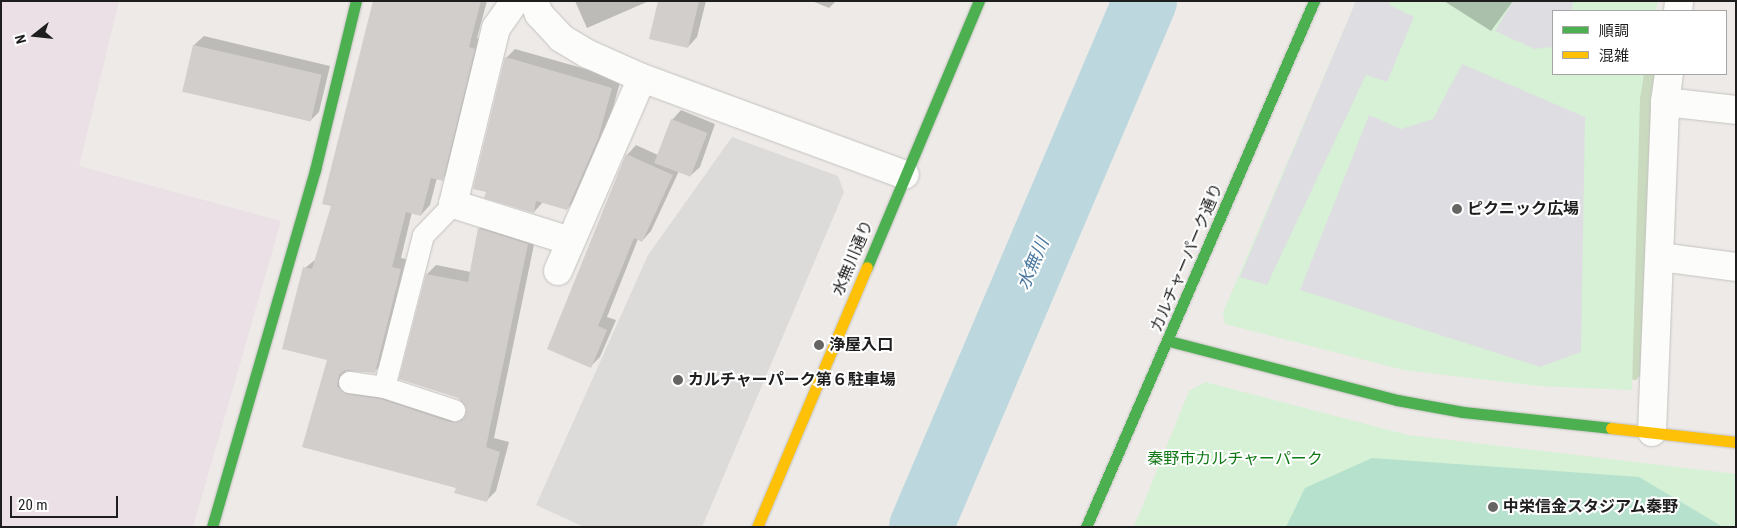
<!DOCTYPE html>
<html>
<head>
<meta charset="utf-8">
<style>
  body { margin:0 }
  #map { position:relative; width:1737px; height:528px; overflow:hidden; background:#edeae7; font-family:"Roboto Condensed","Noto Sans JP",sans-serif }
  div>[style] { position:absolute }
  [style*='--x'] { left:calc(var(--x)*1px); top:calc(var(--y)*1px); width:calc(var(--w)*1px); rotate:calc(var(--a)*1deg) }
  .industrial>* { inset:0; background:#eae0e6 }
  .forest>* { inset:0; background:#c9dabe }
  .park>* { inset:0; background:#d6f1d5 }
  .pitch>* { inset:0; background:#b5e1cd }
  .parking>* { inset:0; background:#dddbda }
  .plaza>* { inset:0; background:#dedde1 }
  .shadow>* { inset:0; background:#0003 }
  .river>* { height:64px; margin:-32px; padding:0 32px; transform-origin:32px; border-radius:32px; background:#bcd8de }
  .building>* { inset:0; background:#d2cecc; transform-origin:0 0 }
  .roads { filter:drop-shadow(0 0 1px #c4c2c1) drop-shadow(0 0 1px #c4c2c1) }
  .lane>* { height:21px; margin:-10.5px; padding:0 10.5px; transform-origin:10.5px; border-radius:10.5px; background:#fcfcfb }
  .street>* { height:28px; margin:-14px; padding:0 14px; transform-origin:14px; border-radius:14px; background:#fcfcfb }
  .fast>* { height:11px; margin:-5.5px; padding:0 5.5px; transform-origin:5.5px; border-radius:5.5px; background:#4caf50 }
  .slow>* { height:11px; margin:-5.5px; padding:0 5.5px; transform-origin:5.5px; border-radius:5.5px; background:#ffc107 }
  .dots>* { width:14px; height:14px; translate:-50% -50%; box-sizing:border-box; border:2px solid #fff; border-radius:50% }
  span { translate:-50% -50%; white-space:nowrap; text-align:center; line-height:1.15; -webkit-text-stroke:4px #fff; paint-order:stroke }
  .poi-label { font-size:16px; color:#1e1e1e; font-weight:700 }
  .left { translate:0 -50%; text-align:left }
  .street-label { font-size:16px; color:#1e1e1e }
  .park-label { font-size:16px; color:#117816 }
  .water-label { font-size:18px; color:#4c7aa1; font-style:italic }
  .frame { position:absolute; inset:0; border:2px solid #1e1e1e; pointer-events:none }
  .legend { position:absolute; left:1552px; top:10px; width:175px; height:65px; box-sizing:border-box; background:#fff; border:1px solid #a5a5a5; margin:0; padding:6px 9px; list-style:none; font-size:15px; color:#1e1e1e }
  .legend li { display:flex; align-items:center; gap:10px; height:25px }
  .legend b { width:25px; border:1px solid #a5a5a5 }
  .north { position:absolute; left:10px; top:10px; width:50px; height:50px; -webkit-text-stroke:4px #fff; paint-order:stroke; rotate:254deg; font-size:14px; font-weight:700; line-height:20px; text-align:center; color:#1e1e1e }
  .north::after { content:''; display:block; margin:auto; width:18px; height:22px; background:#1e1e1e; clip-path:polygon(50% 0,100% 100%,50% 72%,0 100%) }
  .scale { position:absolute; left:10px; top:496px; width:108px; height:22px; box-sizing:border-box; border:2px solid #1e1e1e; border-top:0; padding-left:6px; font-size:15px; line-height:18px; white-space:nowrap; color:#1e1e1e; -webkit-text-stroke:4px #fff; paint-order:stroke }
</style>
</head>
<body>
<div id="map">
  <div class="industrial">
    <div style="clip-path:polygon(1px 1px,119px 1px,79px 166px,281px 221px,193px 527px,1px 527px)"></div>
  </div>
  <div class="forest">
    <div style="clip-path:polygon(1584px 74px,1657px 74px,1651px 98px,1644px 372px,1636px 380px,1621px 379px)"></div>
  </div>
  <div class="park">
    <div style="clip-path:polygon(1356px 1px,1658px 1px,1656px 11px,1553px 11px,1553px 74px,1644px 74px,1640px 99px,1632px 390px,1538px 386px,1404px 370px,1225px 324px,1223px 313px)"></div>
    <div style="clip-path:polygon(1205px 382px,1408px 435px,1736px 474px,1736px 527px,1134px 527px,1189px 391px)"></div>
  </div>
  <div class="pitch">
    <div style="clip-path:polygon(1372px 458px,1639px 477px,1723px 527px,1286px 527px,1305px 488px)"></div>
  </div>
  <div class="parking">
    <div style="clip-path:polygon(732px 137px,838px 176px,844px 192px,702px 527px,584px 527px,536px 505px,648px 255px)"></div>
  </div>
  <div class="plaza">
    <div style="clip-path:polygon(1356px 1px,1390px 1px,1390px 5px,1414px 17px,1387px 82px,1366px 75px,1267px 285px,1240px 277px)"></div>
    <div style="clip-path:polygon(1513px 1px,1573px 1px,1572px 11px,1553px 11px,1553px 47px,1534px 49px,1495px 31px)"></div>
    <div style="clip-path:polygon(1462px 64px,1585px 117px,1581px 352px,1540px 367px,1300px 290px,1369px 115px,1401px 129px,1433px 119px)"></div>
  </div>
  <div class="shadow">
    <div style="clip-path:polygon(374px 1px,487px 1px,477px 38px,483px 40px,451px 170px,442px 179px,437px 178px,430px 205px,421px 215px,412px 212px,401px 258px,410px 260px,384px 362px,374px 372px,345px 371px,350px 382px,460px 413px,466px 412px,468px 408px,459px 397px,401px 378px,427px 274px,436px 265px,471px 272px,479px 229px,489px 220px,536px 235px,494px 438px,509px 442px,496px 491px,487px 500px,457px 487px,303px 446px,329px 360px,305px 268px,316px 259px,332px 205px)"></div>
    <div style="clip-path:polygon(575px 1px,649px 1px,587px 28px)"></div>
    <div style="clip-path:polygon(660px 1px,706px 1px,697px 37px,688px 47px)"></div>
    <div style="clip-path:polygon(812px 1px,836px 1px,829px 8px)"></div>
    <div style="clip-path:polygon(1444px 1px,1513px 1px,1491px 31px)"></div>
    <div style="clip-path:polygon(204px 36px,330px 66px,319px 112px,310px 121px,184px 91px,194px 45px)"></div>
    <div style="clip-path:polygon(515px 49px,621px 79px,607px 129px,576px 199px,567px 209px,543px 202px,534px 212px,506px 58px)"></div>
    <div style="clip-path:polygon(681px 110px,715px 124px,700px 167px,690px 176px,679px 171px,651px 231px,642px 241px,638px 239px,607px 317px,616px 320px,600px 357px,591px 366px,627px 155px,636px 145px,658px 155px,672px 120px)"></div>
  </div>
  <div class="river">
    <div style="--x:921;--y:527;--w:572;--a:-66.93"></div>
  </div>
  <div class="building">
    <div style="clip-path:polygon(373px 1px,481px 1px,469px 47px,475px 49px,443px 181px,431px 178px,421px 216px,406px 212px,392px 267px,401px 269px,375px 373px,345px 370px,339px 375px,337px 386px,347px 394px,381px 399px,450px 422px,462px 420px,466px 408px,458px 398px,399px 379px,426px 274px,468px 282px,478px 228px,528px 244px,486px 447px,500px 452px,487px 502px,454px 493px,456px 488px,302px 447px,327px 360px,282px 349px,303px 267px,312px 269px,331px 206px,322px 204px)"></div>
    <div style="clip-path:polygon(658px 1px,699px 1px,688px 48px,649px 39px)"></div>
    <div style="left:193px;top:45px;width:132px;height:48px;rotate:13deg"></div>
    <div style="clip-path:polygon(505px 57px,612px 88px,598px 139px,567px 210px,536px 201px,534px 213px,484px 198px,486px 192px,473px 189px)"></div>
    <div style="left:671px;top:119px;width:39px;height:47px;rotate:21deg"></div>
    <div style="clip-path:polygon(626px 154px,673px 175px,642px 242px,634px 238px,598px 326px,607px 330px,591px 368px,547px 349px)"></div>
  </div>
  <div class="roads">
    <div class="lane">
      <div style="--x:349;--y:382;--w:35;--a:8"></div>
      <div style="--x:384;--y:387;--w:74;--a:18.2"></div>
      <div style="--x:384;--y:387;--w:157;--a:-75.6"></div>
      <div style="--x:423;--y:235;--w:43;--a:-45.9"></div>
    </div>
    <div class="street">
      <div style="--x:515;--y:1;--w:33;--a:125"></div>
      <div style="--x:496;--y:28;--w:181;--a:103.7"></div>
      <div style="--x:453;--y:204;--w:123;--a:17.5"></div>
      <div style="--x:534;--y:1;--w:14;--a:69"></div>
      <div style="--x:539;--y:14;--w:33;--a:47"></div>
      <div style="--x:561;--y:38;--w:31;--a:31"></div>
      <div style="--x:588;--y:54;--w:59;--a:24"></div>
      <div style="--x:642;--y:78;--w:280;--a:20.2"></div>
      <div style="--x:1678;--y:11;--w:10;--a:-84"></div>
      <div style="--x:1665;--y:102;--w:71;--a:6.4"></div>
      <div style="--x:1660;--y:257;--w:77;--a:7.5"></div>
      <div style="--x:558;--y:271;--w:210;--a:-66.5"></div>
      <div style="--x:1652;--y:432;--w:330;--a:-87.7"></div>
      <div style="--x:1665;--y:102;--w:28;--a:-82"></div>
    </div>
    <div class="fast">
      <div style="--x:867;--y:267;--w:289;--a:-67.2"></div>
      <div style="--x:1169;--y:341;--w:236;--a:14.5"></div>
      <div style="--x:1397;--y:400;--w:67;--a:10.3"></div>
      <div style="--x:1463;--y:412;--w:149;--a:6.2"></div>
      <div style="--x:212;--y:527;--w:372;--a:-73.9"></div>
      <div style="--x:315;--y:170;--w:174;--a:-76.4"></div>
      <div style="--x:1086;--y:527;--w:573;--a:-66.57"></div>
    </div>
    <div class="slow">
      <div style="--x:1611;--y:428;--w:126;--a:6.4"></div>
      <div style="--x:757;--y:527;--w:282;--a:-67.1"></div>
    </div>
  </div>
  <div class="dots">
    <div style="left:1457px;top:209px;background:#666564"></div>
    <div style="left:819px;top:345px;background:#666564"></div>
    <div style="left:678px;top:380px;background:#666564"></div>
    <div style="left:1493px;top:507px;background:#666564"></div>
  </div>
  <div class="poi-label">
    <span class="left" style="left:1467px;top:209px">ピクニック広場</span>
    <span class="left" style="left:829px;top:345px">浄屋入口</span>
    <span class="left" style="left:688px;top:380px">カルチャーパーク第６駐車場</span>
    <span class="left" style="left:1503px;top:507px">中栄信金スタジアム秦野</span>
  </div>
  <div class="street-label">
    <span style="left:853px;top:258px;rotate:-67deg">水無川通り</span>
    <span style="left:1187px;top:258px;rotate:-67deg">カルチャーパーク通り</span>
  </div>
  <div class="park-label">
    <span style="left:1235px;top:459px">秦野市カルチャーパーク</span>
  </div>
  <div class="water-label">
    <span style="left:1033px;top:264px;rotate:-67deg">水無川</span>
  </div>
  <div class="frame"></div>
  <ul class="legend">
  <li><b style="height:6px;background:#4caf50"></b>順調</li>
  <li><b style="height:6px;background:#ffc107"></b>混雑</li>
  </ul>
  <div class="north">N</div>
  <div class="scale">20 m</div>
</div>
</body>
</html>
